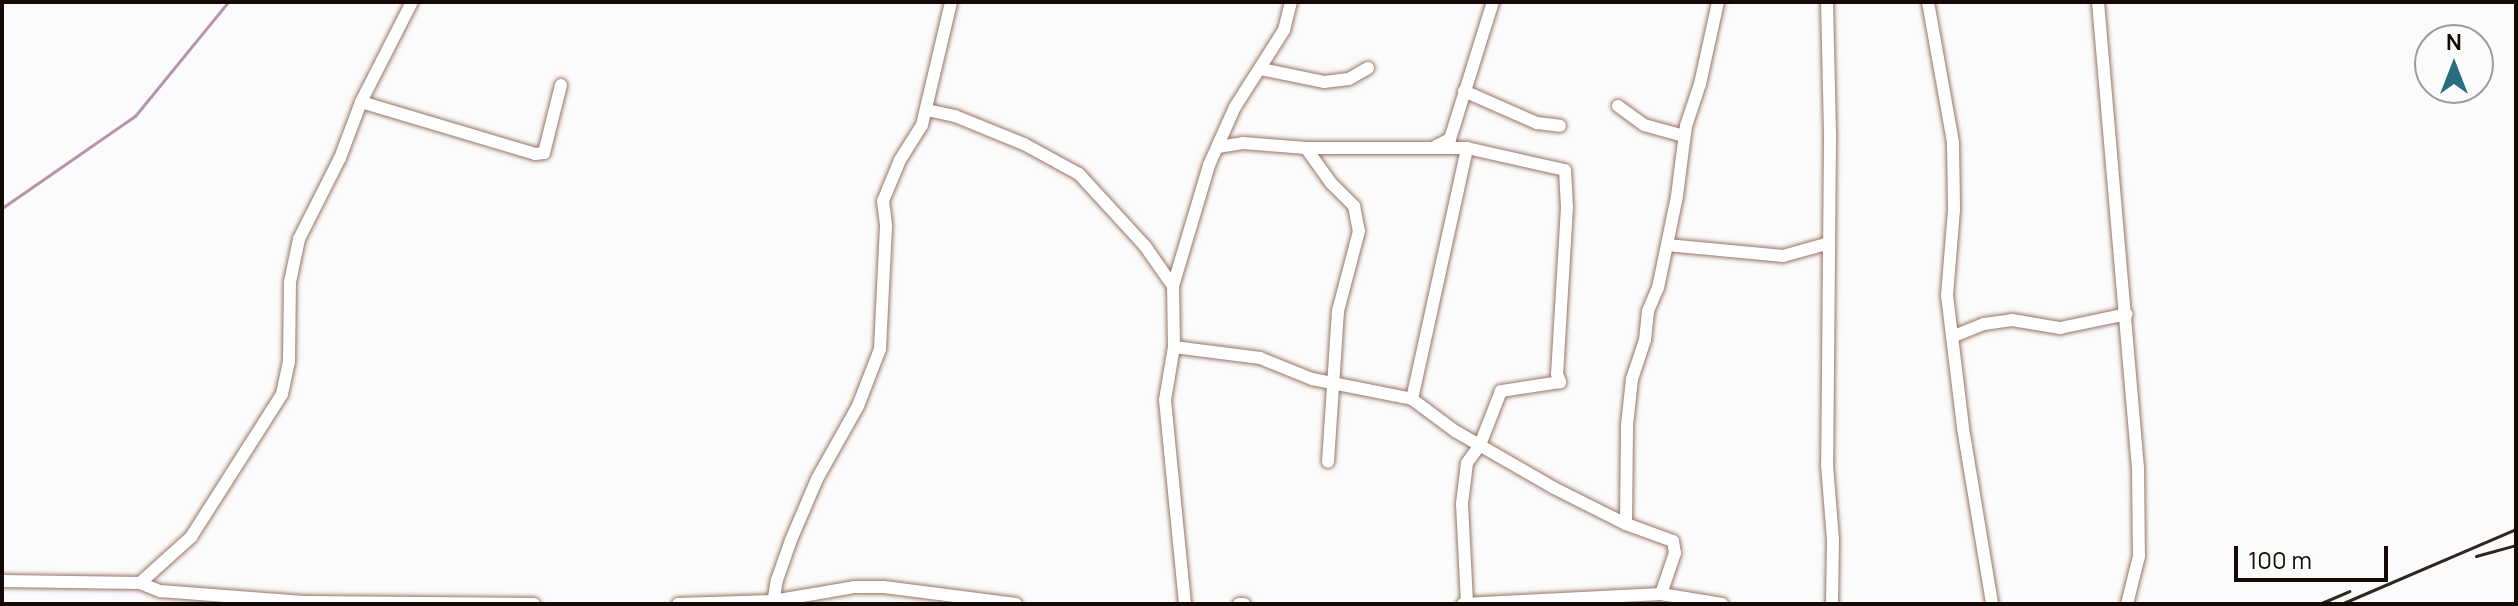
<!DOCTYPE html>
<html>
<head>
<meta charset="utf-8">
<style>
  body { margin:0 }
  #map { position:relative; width:2518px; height:606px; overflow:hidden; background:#fbfbfb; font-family:Manrope,sans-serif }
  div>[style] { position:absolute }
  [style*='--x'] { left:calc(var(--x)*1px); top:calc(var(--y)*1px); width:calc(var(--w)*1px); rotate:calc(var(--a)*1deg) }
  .stream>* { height:3px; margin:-1.5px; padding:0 1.5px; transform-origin:1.5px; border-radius:1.5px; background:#b595ac }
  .roads { filter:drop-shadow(0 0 2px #977565) drop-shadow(0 0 2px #977565) }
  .street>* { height:12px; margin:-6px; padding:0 6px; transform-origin:6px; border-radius:6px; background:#fff }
  .rail>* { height:3px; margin:-1.5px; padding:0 1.5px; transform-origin:1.5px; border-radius:1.5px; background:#2f2521 }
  span { translate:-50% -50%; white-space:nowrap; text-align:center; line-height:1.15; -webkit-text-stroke:8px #fbfbfb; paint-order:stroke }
  .frame { position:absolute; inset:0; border:4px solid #150905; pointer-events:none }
  .north { position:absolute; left:2414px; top:24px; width:80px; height:80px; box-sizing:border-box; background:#fbfbfb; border:2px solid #9f9a99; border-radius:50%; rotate:0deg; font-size:22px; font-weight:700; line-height:32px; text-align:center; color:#150905 }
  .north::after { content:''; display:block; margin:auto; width:28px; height:36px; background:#296d7e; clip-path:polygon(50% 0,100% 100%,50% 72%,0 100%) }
  .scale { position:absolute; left:2234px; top:546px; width:154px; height:36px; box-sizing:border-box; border:4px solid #150905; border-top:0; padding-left:10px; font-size:24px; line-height:28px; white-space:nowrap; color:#150905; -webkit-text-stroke:6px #fbfbfb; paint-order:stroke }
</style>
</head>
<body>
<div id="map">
  <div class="stream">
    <div style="--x:2;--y:208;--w:162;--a:-34.7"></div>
    <div style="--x:135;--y:116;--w:147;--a:-50.8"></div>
  </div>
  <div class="roads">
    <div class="street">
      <div style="--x:1827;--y:2;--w:137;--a:88.7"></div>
      <div style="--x:1830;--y:139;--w:326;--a:90.5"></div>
      <div style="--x:1827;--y:465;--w:75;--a:85.4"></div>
      <div style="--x:1833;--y:540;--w:64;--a:90.9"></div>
      <div style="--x:1928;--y:2;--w:143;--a:79.9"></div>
      <div style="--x:1953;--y:143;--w:67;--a:89.1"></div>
      <div style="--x:1954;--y:210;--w:85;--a:94.7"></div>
      <div style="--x:1947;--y:295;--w:134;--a:83.1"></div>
      <div style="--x:1963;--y:428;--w:178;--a:80.6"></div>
      <div style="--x:2098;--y:2;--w:467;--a:85.1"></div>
      <div style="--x:2138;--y:467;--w:89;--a:89.4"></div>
      <div style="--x:2139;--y:556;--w:49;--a:104"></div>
      <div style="--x:1261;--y:69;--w:64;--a:11.7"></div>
      <div style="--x:1324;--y:82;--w:25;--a:-7"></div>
      <div style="--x:1349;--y:79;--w:22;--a:-30"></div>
      <div style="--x:1464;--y:91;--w:80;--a:23.7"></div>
      <div style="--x:1537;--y:123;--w:23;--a:7"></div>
      <div style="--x:361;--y:102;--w:182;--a:16.6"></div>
      <div style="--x:535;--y:154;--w:9;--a:-6"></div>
      <div style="--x:544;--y:153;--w:70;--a:-76"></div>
      <div style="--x:1618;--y:106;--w:32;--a:36"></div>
      <div style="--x:1644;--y:125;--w:41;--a:15.4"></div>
      <div style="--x:927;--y:110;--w:29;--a:12"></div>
      <div style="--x:955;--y:116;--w:74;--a:22.1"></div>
      <div style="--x:1024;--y:144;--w:63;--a:28.6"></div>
      <div style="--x:1079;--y:174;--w:98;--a:47.5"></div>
      <div style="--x:1145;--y:246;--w:49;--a:55"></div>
      <div style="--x:1436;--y:146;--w:16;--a:-27"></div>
      <div style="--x:1450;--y:139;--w:144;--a:-72.6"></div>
      <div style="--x:1218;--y:147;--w:25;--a:-9"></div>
      <div style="--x:1243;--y:143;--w:63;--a:4.5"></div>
      <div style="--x:1306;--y:148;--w:161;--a:0"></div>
      <div style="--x:1467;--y:148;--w:100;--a:12.7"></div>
      <div style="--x:1565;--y:170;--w:37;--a:87"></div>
      <div style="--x:1567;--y:207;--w:167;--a:93.4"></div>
      <div style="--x:1557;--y:374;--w:9;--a:69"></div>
      <div style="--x:1560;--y:382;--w:60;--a:171.3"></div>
      <div style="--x:1501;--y:391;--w:58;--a:111.3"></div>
      <div style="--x:1480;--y:445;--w:22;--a:126"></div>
      <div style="--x:1467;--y:463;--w:41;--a:97"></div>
      <div style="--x:1462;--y:504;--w:100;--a:87.1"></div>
      <div style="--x:1306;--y:148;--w:43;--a:54.5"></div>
      <div style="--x:1331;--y:183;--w:33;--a:45"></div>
      <div style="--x:1354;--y:206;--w:25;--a:79"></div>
      <div style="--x:1359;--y:231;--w:83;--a:104.7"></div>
      <div style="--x:1338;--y:311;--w:151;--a:93.8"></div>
      <div style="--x:1667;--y:245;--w:117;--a:5.4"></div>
      <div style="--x:1783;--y:256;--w:45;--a:-15.6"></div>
      <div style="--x:1954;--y:336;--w:32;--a:-22"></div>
      <div style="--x:1984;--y:324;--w:28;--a:-8"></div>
      <div style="--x:2012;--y:320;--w:49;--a:9.5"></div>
      <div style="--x:2060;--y:328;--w:68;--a:-11.8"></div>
      <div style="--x:1174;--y:347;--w:87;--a:7.3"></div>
      <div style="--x:1260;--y:358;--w:56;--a:22"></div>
      <div style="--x:1312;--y:379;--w:102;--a:11.3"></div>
      <div style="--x:1412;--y:399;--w:54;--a:36.7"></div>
      <div style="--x:1455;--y:431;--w:114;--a:29.9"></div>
      <div style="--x:1554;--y:488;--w:80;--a:26.6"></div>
      <div style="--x:1626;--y:524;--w:50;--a:19.9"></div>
      <div style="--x:1673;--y:541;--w:12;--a:81"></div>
      <div style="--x:1675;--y:553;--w:43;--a:108.9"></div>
      <div style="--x:1412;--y:399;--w:257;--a:-77.6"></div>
      <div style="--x:1626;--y:524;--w:99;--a:-89.4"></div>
      <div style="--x:1627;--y:425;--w:46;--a:-83.8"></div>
      <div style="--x:1632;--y:379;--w:41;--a:-71.6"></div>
      <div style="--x:1645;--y:340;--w:29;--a:-84"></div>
      <div style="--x:1648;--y:311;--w:25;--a:-67"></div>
      <div style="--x:1658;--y:288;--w:94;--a:-78.3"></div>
      <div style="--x:1677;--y:196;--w:71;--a:-82.7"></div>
      <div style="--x:1686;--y:126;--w:44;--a:-71.6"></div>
      <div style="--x:1700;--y:84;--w:84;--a:-77.6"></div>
      <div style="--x:2;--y:581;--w:138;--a:0.8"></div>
      <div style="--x:140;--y:583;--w:22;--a:22"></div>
      <div style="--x:160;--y:591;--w:144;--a:4.4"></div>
      <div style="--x:304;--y:602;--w:230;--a:0.5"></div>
      <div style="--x:140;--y:583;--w:69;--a:-42"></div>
      <div style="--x:191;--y:537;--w:169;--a:-57.5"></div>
      <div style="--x:282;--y:394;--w:33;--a:-78"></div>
      <div style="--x:289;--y:362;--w:80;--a:-89.3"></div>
      <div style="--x:290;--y:282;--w:44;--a:-78.2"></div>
      <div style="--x:299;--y:239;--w:91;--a:-63.2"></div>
      <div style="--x:340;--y:158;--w:60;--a:-69.4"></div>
      <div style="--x:361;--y:102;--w:112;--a:-63"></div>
      <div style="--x:678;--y:604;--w:95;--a:-1.8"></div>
      <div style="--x:773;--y:601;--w:82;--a:-9.8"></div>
      <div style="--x:854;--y:587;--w:30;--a:0"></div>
      <div style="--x:884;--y:587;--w:133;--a:7.3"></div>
      <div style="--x:773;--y:604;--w:24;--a:-81"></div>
      <div style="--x:777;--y:580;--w:42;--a:-70.7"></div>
      <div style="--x:791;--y:540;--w:66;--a:-66.9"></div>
      <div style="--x:817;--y:479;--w:84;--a:-60.7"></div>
      <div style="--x:858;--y:406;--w:61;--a:-68.9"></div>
      <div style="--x:880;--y:349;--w:124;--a:-87.2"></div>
      <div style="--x:886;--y:225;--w:24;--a:-97"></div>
      <div style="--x:883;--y:201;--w:44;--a:-67.5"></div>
      <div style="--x:900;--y:160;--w:41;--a:-57.8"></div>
      <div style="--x:922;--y:125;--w:126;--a:-76.7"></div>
      <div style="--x:1185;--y:604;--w:205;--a:-95.6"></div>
      <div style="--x:1165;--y:400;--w:54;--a:-80.4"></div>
      <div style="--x:1174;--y:347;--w:61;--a:-90.9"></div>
      <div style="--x:1173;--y:286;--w:126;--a:-73.4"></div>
      <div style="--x:1209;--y:165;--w:64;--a:-65.9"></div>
      <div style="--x:1235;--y:107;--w:91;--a:-57.5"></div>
      <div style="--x:1284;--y:30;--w:29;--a:-76"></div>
      <div style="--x:1239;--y:604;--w:5;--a:0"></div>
      <div style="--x:1463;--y:604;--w:198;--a:-2.9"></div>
      <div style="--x:1661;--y:594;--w:62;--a:9.3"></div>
    </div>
  </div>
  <div class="rail">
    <div style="--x:2476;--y:556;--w:41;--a:-15.4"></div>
    <div style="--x:2319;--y:604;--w:33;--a:-23"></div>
    <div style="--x:2341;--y:604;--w:190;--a:-23.2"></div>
  </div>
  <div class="frame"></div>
  <div class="north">N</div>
  <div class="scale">100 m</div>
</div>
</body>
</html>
